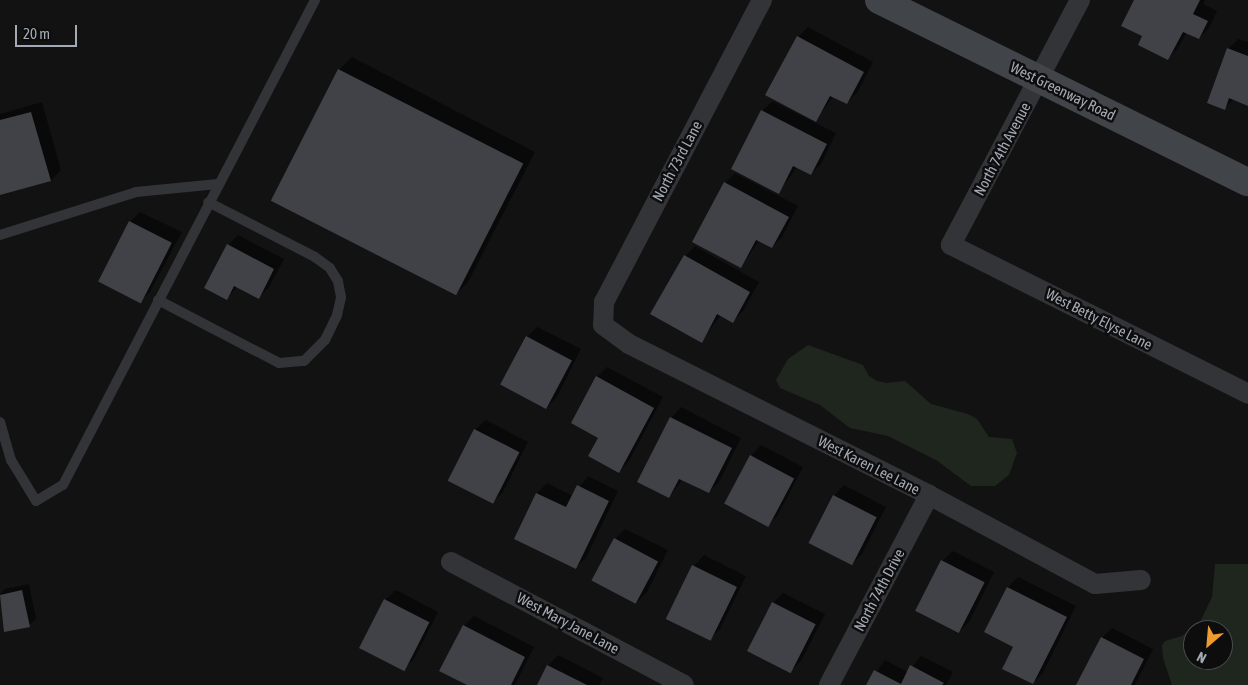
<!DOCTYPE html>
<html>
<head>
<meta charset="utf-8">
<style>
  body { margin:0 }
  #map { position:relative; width:1248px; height:685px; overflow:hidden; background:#121213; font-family:"Asap Condensed",sans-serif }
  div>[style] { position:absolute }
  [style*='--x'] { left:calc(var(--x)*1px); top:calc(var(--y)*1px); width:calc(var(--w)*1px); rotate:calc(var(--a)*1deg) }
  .green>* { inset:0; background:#1e261e }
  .shadow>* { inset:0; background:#0007 }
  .building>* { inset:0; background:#414247; transform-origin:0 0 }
  .lane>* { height:10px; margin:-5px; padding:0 5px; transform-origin:5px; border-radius:5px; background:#333438 }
  .street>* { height:20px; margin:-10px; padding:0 10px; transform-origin:10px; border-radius:10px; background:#333438 }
  .secondary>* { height:28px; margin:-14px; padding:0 14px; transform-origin:14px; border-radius:14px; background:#414448 }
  span { translate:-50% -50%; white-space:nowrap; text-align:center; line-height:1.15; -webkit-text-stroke:5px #0d0d0e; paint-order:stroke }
  .street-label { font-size:15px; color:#a3aab4 }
  .north { position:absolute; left:1183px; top:620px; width:50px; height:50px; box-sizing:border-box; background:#0d0d0e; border:1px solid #494c50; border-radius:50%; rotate:207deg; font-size:14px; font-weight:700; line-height:20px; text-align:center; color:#a3aab4 }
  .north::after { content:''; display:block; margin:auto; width:18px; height:22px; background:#f09b2e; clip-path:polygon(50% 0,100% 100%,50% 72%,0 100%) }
  .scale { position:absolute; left:15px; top:25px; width:62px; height:22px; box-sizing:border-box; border:2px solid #a3aab4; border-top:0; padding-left:6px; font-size:15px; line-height:18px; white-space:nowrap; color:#a3aab4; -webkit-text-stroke:4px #0d0d0e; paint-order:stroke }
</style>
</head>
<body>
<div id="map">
  <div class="green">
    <div style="clip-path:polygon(808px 345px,863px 365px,869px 376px,877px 381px,886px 383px,905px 381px,931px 404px,968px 414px,977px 419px,989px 437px,1012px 439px,1017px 453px,1009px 475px,995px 486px,971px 486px,936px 460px,888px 436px,850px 428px,820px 405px,780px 388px,776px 380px,788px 359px)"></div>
    <div style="clip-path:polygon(evenodd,1215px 564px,1248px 564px,1248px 685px,1172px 685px,1163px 658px,1162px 645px,1165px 641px,1182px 636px,1200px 622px,1212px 597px,1215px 564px,1193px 630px,1223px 630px,1223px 660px,1193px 660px,1193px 630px)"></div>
  </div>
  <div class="shadow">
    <div style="clip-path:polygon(1136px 0,1205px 0,1203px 4px,1217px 11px,1209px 28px,1199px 38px,1187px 32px,1178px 48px,1168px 58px,1144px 36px)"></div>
    <div style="clip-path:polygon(808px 27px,873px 62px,857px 93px,846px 103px,834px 96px,814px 122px,836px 133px,821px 164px,811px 174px,797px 167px,779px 192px,762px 111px,773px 101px,812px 121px,798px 37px)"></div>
    <div style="clip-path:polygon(1238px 39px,1248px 42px,1248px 105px,1234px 99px,1224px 108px,1228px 49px)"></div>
    <div style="clip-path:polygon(352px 57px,535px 152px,468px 282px,455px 295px,339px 70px)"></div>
    <div style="clip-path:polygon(42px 102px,61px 170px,51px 180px,0 194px,0 114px)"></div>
    <div style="clip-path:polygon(735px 173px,798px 206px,782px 237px,772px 247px,760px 240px,741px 266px,725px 183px)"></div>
    <div style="clip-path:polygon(140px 212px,182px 232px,150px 292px,140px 302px,130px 222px)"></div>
    <div style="clip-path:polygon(238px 235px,284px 259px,269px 287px,259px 297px,238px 286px,227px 298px,228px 245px)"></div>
    <div style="clip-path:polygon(695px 246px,759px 282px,743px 311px,733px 321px,721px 315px,701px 341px,685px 256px)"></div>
    <div style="clip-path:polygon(537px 327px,581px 349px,557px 397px,547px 407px,527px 337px)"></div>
    <div style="clip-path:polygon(607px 367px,663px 397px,629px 461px,619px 471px,597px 377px)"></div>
    <div style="clip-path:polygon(681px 407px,741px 438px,719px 482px,709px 492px,683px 479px,669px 497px,671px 418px)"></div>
    <div style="clip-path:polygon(486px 420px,528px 442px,503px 492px,493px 502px,475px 430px)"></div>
    <div style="clip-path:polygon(761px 445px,803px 467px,778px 515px,768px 525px,751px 456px)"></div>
    <div style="clip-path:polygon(588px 476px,618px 491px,586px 558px,575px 568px,515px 538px,537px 493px,547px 483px,573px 496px)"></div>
    <div style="clip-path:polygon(844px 485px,886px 507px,862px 554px,852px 564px,834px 496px)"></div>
    <div style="clip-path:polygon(625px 529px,668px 550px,647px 592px,637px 602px,615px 539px)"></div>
    <div style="clip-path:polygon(953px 551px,994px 572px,969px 622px,959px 632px,942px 561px)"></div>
    <div style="clip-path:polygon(704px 555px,746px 576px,720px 629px,710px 639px,667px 618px,694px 566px)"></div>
    <div style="clip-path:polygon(1018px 577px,1076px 606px,1043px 673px,1033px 683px,1015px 647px,985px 632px,1008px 587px)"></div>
    <div style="clip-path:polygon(29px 584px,36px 619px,29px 625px,5px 630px,0 594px,5px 589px)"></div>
    <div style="clip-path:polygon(396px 590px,438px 612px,414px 659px,404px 669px,385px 600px)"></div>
    <div style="clip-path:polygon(783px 593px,825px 614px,801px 661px,791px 671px,773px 603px)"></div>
    <div style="clip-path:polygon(474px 616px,534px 647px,515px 685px,469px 685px,464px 626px)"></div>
    <div style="clip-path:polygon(1112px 628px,1153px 649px,1135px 685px,1078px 685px,1102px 638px)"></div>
    <div style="clip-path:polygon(558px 655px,603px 678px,599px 685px,538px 685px,548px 666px)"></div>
    <div style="clip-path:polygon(921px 656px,953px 672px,946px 685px,867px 685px,885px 660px,908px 672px)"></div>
  </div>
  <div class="building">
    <div style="clip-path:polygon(1134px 0,1200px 0,1193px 14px,1208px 21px,1199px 39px,1183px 32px,1168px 60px,1138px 45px,1142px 36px,1121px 26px)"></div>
    <div style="clip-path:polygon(797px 36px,864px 72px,847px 104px,830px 96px,816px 122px,765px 95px)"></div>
    <div style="clip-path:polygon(1227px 48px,1248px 56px,1248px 106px,1229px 98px,1225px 110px,1207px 103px)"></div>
    <div style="left:338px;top:69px;width:208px;height:148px;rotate:27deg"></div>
    <div style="clip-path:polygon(761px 110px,827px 144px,811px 175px,793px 166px,779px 194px,731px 169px)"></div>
    <div style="clip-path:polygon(31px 112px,51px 181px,0 195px,0 120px)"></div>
    <div style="clip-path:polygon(724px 182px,789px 217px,772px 248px,756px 240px,741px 268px,692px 242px)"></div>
    <div style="left:129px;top:221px;width:48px;height:68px;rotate:27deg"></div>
    <div style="clip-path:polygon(227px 244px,274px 269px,259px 299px,234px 286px,227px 300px,204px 288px)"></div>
    <div style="clip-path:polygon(684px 255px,750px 292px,733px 323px,717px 314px,702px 343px,650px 314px)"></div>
    <div style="left:526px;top:336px;width:52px;height:55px;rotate:28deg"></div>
    <div style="clip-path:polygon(596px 376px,654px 408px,619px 473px,588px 456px,598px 438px,571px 423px)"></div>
    <div style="clip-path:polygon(670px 417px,732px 448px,709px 493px,679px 479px,669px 498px,637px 482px)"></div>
    <div style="left:474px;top:429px;width:51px;height:58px;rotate:27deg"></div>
    <div style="left:750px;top:455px;width:50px;height:55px;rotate:28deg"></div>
    <div style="clip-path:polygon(577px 485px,609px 501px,576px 569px,514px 539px,536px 493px,566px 507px)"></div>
    <div style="left:833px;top:495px;width:49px;height:54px;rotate:27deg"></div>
    <div style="left:614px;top:538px;width:50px;height:48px;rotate:28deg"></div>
    <div style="left:941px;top:560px;width:49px;height:57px;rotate:27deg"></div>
    <div style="left:692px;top:565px;width:50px;height:60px;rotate:26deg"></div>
    <div style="clip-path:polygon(1007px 587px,1067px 617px,1033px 684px,1002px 669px,1013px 647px,984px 632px)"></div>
    <div style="clip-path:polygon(22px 590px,30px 627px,4px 632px,0 595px)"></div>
    <div style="left:384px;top:599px;width:51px;height:55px;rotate:27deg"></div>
    <div style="left:772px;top:602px;width:49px;height:55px;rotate:27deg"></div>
    <div style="clip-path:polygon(463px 625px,525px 657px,511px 685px,467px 685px,439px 671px)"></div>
    <div style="clip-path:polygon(1101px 637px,1144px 659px,1131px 685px,1076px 685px)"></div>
    <div style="clip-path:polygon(547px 665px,587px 685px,537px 685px)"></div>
    <div style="clip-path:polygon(910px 665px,944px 683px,942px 685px,866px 685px,874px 670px,901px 684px)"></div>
  </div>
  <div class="lane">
    <div style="--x:0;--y:235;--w:143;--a:-17.5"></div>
    <div style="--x:136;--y:192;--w:82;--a:-5.6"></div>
    <div style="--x:158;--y:300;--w:136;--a:27.5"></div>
    <div style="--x:279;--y:363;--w:25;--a:-5"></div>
    <div style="--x:304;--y:361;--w:30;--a:-45"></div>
    <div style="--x:325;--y:340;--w:28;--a:-64"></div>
    <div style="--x:337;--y:315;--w:18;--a:-77"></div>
    <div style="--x:341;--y:297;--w:16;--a:-101"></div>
    <div style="--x:338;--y:281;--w:15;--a:-122"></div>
    <div style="--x:330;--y:268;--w:19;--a:-144"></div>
    <div style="--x:315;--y:257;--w:120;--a:-152.8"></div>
    <div style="--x:0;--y:422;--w:40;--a:74"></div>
    <div style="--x:11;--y:460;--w:48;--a:58.6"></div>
    <div style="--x:36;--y:501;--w:31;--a:-31"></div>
    <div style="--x:63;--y:485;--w:547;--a:-62.54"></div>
  </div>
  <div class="street">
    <div style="--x:762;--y:0;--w:341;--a:117.6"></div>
    <div style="--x:604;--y:302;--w:23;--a:92"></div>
    <div style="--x:603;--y:325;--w:32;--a:36"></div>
    <div style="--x:629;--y:344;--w:336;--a:26.7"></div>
    <div style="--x:929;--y:495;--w:188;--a:28.2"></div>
    <div style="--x:1095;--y:584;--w:46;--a:-5"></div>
    <div style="--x:1080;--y:0;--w:277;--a:117.8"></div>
    <div style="--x:951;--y:245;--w:332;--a:26.6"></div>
    <div style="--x:451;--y:562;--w:263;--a:27.8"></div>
    <div style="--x:829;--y:685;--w:215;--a:-62.2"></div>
  </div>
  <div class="secondary">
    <div style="--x:879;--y:0;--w:411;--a:26.3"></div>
  </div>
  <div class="street-label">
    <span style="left:1063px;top:91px;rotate:26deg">West Greenway Road</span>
    <span style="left:1002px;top:149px;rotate:-62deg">North 74th Avenue</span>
    <span style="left:677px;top:161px;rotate:-62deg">North 73rd Lane</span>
    <span style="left:1099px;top:319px;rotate:27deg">West Betty Elyse Lane</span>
    <span style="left:869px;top:465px;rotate:27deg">West Karen Lee Lane</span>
    <span style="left:879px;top:590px;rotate:-62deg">North 74th Drive</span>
    <span style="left:568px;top:623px;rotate:28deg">West Mary Jane Lane</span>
  </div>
  <div class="north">N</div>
  <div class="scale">20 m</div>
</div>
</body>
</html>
